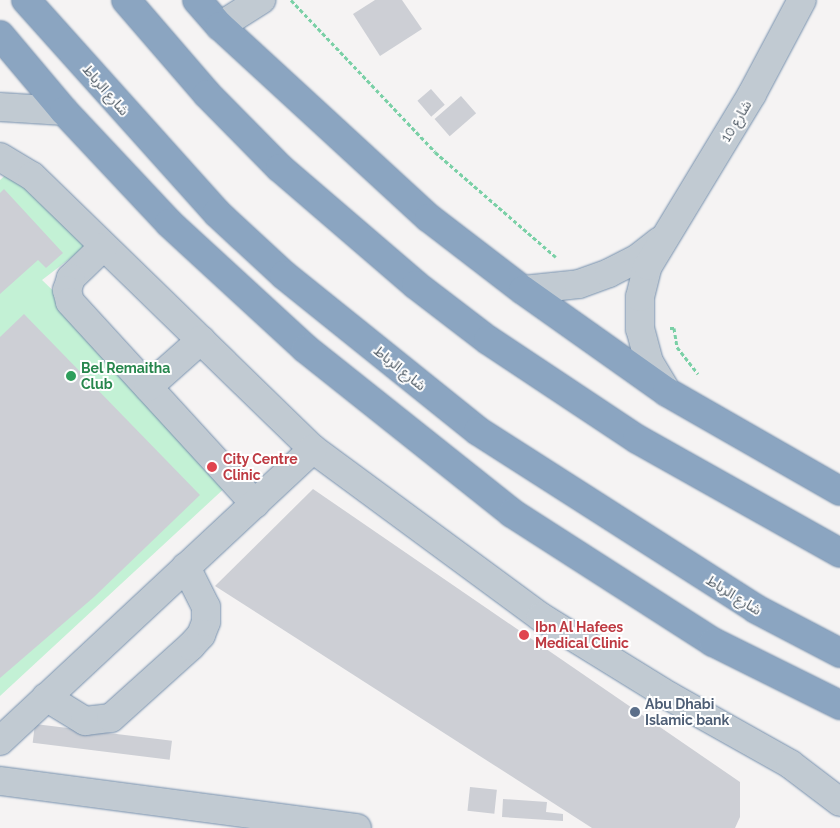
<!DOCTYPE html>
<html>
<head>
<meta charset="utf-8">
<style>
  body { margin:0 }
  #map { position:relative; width:840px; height:828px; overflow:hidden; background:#f5f3f3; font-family:Raleway,"Noto Sans Arabic",sans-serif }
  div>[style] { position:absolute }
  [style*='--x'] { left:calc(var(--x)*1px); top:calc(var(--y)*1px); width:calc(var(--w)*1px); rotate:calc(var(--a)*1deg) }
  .green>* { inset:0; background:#c3f1d5 }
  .building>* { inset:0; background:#cdcfd5; transform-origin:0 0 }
  .path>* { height:3px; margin-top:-1.5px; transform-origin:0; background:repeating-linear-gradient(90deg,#7ad0a6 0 4px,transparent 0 6.5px) }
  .roads { filter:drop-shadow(0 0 1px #7690ad) drop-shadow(0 0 1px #7690ad) }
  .minor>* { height:28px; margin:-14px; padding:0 14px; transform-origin:14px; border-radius:14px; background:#c1cad2 }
  .highway>* { height:28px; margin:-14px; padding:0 14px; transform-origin:14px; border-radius:14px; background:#8ba5c1 }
  .dots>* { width:14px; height:14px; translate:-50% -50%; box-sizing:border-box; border:2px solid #fff; border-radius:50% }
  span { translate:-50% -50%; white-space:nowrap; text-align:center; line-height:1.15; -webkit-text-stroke:4px #fff; paint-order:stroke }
  .street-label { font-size:14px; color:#4a5661 }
  .leisure-label { font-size:14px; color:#27864d; font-weight:700 }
  .left { translate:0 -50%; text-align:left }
  .health-label { font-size:14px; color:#be3a42; font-weight:700 }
  .service-label { font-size:14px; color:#4e5e75; font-weight:700 }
</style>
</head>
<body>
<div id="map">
  <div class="green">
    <div style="clip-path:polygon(11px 170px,85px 247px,42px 280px,242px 472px,0 696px,0 180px)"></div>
  </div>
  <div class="building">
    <div style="clip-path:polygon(375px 0,402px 0,422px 29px,380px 56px,353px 14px)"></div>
    <div style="left:431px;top:89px;width:21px;height:18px;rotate:49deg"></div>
    <div style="left:461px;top:96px;width:23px;height:35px;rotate:49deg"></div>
    <div style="clip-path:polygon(4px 189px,63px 253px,46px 268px,38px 260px,0 294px,0 193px)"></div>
    <div style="clip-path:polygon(24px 314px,200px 495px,94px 597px,0 678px,0 337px)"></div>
    <div style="clip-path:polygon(313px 489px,740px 782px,740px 817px,735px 828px,592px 828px,215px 586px)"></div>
    <div style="left:35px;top:724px;width:138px;height:19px;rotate:7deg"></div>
    <div style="left:470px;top:787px;width:27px;height:24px;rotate:6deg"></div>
    <div style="clip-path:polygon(503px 799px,547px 802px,546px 812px,563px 814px,563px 821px,502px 817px)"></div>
  </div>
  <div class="path">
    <div style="--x:291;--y:0;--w:209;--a:46.5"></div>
    <div style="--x:435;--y:152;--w:160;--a:41"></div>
    <div style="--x:670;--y:328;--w:4;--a:0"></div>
    <div style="--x:674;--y:328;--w:19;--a:81"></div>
    <div style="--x:677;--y:347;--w:34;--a:52"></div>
  </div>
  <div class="roads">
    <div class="minor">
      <div style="--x:220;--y:26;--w:49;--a:-32.4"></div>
      <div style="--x:0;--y:107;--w:64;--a:3.6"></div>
      <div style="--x:0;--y:157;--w:37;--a:31"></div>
      <div style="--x:32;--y:176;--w:392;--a:44.2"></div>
      <div style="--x:313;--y:449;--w:283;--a:36.4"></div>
      <div style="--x:541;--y:617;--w:150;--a:31.7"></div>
      <div style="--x:669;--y:696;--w:139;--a:29.3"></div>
      <div style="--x:790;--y:764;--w:63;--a:37.2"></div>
      <div style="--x:103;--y:247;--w:45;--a:135.9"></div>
      <div style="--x:71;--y:278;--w:13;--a:108"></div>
      <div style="--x:67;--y:290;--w:12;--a:76"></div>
      <div style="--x:70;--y:302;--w:274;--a:47.5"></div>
      <div style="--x:523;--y:290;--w:56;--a:-6.1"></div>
      <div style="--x:579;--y:284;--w:32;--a:-20"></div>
      <div style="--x:609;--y:273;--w:33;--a:-27"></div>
      <div style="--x:638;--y:258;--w:28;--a:-38"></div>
      <div style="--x:148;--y:387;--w:71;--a:-41.6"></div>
      <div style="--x:667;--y:392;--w:35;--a:-121"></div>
      <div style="--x:649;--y:362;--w:34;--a:-105"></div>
      <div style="--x:640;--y:329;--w:32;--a:-90"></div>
      <div style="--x:640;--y:297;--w:32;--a:-76"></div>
      <div style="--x:648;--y:266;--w:201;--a:-58.8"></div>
      <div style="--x:752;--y:94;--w:106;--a:-62"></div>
      <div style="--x:46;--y:697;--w:46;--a:31.6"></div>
      <div style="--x:85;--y:721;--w:26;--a:-7"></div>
      <div style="--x:111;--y:718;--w:108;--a:-42"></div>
      <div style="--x:191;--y:646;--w:15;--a:-48"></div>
      <div style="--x:201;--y:635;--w:14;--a:-69"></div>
      <div style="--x:206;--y:622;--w:15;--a:-90"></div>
      <div style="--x:206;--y:607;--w:45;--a:-116.6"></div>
      <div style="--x:0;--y:741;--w:428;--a:-43"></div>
      <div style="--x:0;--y:781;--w:360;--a:7.5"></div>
    </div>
    <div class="highway">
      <div style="--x:26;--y:0;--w:286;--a:48.1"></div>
      <div style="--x:217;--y:213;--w:91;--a:42.8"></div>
      <div style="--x:284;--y:275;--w:249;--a:38.8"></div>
      <div style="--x:478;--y:431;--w:330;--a:32.6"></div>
      <div style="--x:756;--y:609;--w:95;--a:27.6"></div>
      <div style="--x:126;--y:0;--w:124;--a:49.2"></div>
      <div style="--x:207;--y:94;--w:104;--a:45.4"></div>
      <div style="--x:280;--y:168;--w:179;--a:40.7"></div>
      <div style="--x:416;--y:285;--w:91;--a:37.4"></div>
      <div style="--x:488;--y:340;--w:179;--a:33.6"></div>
      <div style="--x:637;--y:439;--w:233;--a:29.3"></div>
      <div style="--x:197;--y:0;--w:35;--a:49"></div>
      <div style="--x:220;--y:26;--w:284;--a:42.6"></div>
      <div style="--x:429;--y:218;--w:118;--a:37.5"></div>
      <div style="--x:523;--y:290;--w:176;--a:35.3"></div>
      <div style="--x:667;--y:392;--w:199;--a:29.8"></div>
      <div style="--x:0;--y:35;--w:99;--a:49.9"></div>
      <div style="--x:64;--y:111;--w:154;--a:46.8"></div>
      <div style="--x:169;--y:223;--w:186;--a:42.6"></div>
      <div style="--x:306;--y:349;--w:263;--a:38.5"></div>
      <div style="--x:512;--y:513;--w:239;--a:32.7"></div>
      <div style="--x:713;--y:642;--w:142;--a:26.4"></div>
    </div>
  </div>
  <div class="dots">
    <div style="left:71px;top:376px;background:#2e9e5b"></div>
    <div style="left:212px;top:467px;background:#e0444e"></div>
    <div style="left:524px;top:635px;background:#e0444e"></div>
    <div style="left:635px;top:712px;background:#5c6f8a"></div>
  </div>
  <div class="street-label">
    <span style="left:106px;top:90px;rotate:49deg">شارع الرباط</span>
    <span style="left:736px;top:121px;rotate:-59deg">شارع 10</span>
    <span style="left:400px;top:368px;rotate:39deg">شارع الرباط</span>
    <span style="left:734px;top:595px;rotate:32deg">شارع الرباط</span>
  </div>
  <div class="leisure-label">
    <span class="left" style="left:81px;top:376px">Bel Remaitha<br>Club</span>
  </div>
  <div class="health-label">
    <span class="left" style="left:223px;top:467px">City Centre<br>Clinic</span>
    <span class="left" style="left:535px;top:635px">Ibn Al Hafees<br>Medical Clinic</span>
  </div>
  <div class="service-label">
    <span class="left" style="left:645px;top:712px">Abu Dhabi<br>Islamic bank</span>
  </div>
</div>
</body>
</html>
